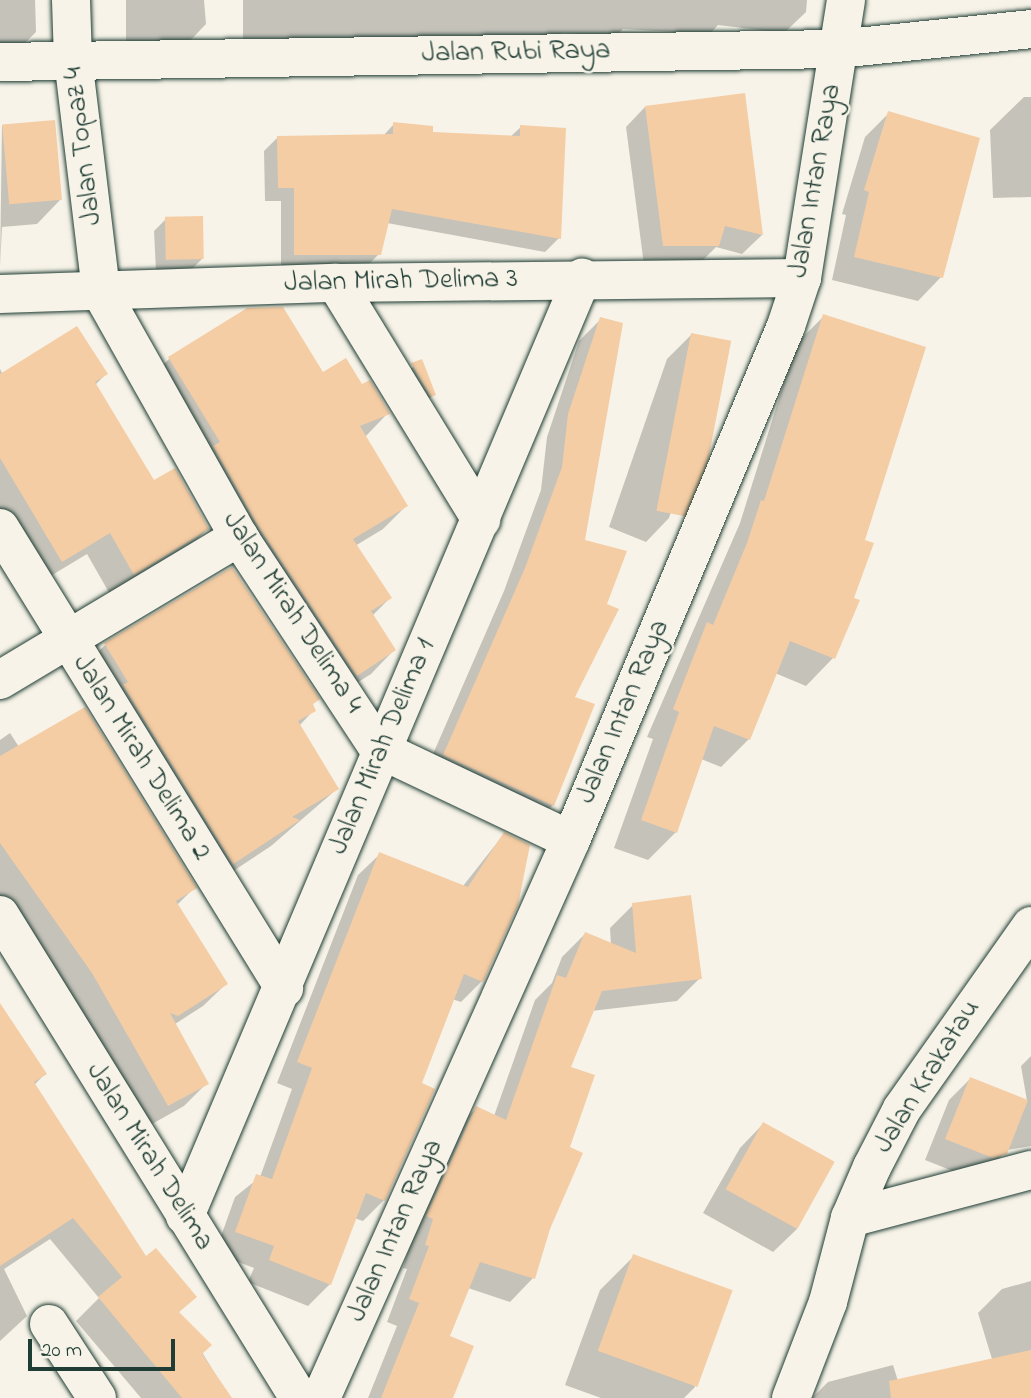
<!DOCTYPE html>
<html>
<head>
<meta charset="utf-8">
<style>
  body { margin:0 }
  #map { position:relative; width:1031px; height:1398px; overflow:hidden; background:#f7f3e8; font-family:"Indie Flower",sans-serif }
  div>[style] { position:absolute }
  [style*='--x'] { left:calc(var(--x)*1px); top:calc(var(--y)*1px); width:calc(var(--w)*1px); rotate:calc(var(--a)*1deg) }
  .shadow>* { inset:0; background:#0003 }
  .building>* { inset:0; background:#f5cda5; transform-origin:0 0 }
  .roads { filter:drop-shadow(0 0 2px #1f3d34) drop-shadow(0 0 2px #1f3d34) }
  .minor>* { height:38px; margin:-19px; padding:0 19px; transform-origin:19px; border-radius:19px; background:#f7f3e8 }
  .tertiary>* { height:38px; margin:-19px; padding:0 19px; transform-origin:19px; border-radius:19px; background:#f7f3e8 }
  span { translate:-50% -50%; white-space:nowrap; text-align:center; line-height:1.15; -webkit-text-stroke:5px #f7f3e8; paint-order:stroke }
  .street-label { font-size:28px; color:#1f3d34 }
  .scale { position:absolute; left:28px; top:1339px; width:147px; height:32px; box-sizing:border-box; border:4px solid #1f3d34; border-top:0; padding-left:9px; font-size:21px; line-height:24px; white-space:nowrap; color:#1f3d34; -webkit-text-stroke:5px #f7f3e8; paint-order:stroke }
</style>
</head>
<body>
<div id="map">
  <div class="shadow">
    <div style="clip-path:polygon(0 0,35px 0,36px 32px,15px 53px,0 54px)"></div>
    <div style="clip-path:polygon(126px 0,204px 0,206px 24px,185px 46px,126px 46px)"></div>
    <div style="clip-path:polygon(243px 0,807px 0,806px 12px,784px 33px,718px 25px,710px 34px,623px 29px,616px 36px,562px 33px,552px 43px,243px 45px)"></div>
    <div style="clip-path:polygon(1024px 97px,1031px 97px,1031px 197px,993px 198px,990px 130px)"></div>
    <div style="clip-path:polygon(645px 107px,762px 235px,742px 254px,716px 247px,698px 265px,644px 265px,626px 127px)"></div>
    <div style="clip-path:polygon(889px 113px,941px 277px,918px 301px,832px 280px,846px 215px,842px 214px,865px 137px)"></div>
    <div style="clip-path:polygon(394px 124px,431px 134px,510px 137px,521px 127px,559px 238px,545px 252px,387px 223px,379px 254px,365px 268px,281px 267px,281px 201px,265px 201px,264px 151px,278px 137px,383px 136px)"></div>
    <div style="clip-path:polygon(2px 125px,60px 200px,37px 224px,2px 227px,0 267px)"></div>
    <div style="clip-path:polygon(166px 219px,203px 258px,191px 270px,156px 271px,154px 231px)"></div>
    <div style="clip-path:polygon(247px 310px,323px 375px,361px 386px,388px 413px,365px 437px,406px 506px,383px 529px,355px 546px,390px 598px,372px 616px,394px 650px,371px 674px,333px 698px,145px 382px,169px 359px)"></div>
    <div style="clip-path:polygon(824px 316px,863px 541px,852px 598px,857px 601px,833px 658px,806px 686px,775px 673px,749px 739px,721px 767px,701px 759px,676px 832px,648px 860px,614px 848px,653px 739px,647px 737px,740px 523px,796px 344px)"></div>
    <div style="clip-path:polygon(601px 319px,573px 698px,593px 705px,553px 805px,532px 826px,423px 777px,504px 591px,541px 490px,547px 437px,579px 341px)"></div>
    <div style="clip-path:polygon(691px 335px,729px 343px,669px 518px,646px 542px,609px 527px,667px 359px)"></div>
    <div style="clip-path:polygon(421px 361px,434px 394px,422px 406px,400px 377px)"></div>
    <div style="clip-path:polygon(0 369px,3px 375px,106px 374px,95px 385px,154px 482px,207px 529px,185px 552px,111px 596px,87px 554px,39px 583px,0 518px)"></div>
    <div style="clip-path:polygon(105px 645px,311px 705px,314px 710px,299px 726px,337px 789px,271px 846px,209px 887px,79px 671px)"></div>
    <div style="clip-path:polygon(10px 733px,19px 747px,194px 888px,177px 905px,226px 984px,203px 1006px,175px 1024px,207px 1083px,184px 1106px,145px 1128px,0 897px,0 740px)"></div>
    <div style="clip-path:polygon(504px 834px,482px 981px,461px 1002px,452px 999px,419px 1084px,384px 1200px,363px 1221px,354px 1218px,330px 1284px,308px 1306px,248px 1282px,254px 1268px,215px 1253px,235px 1197px,260px 1177px,292px 1089px,277px 1083px,358px 875px,380px 854px,463px 886px)"></div>
    <div style="clip-path:polygon(633px 905px,700px 978px,677px 1001px,591px 1011px,569px 1068px,568px 1148px,533px 1278px,510px 1302px,468px 1288px,448px 1337px,451px 1398px,368px 1398px,397px 1326px,387px 1322px,407px 1269px,403px 1268px,411px 1242px,453px 1132px,476px 1108px,494px 1116px,535px 1000px,552px 983px,562px 957px,585px 934px,611px 945px,610px 928px)"></div>
    <div style="clip-path:polygon(0 1006px,45px 1074px,34px 1085px,146px 1259px,194px 1297px,178px 1313px,230px 1398px,141px 1398px,76px 1321px,99px 1298px,50px 1239px,4px 1269px,27px 1316px,0 1341px)"></div>
    <div style="clip-path:polygon(1031px 1056px,1031px 1146px,1007px 1150px,984px 1174px,970px 1178px,925px 1160px,949px 1100px,970px 1079px,1027px 1101px,1021px 1066px)"></div>
    <div style="clip-path:polygon(763px 1124px,797px 1229px,773px 1252px,703px 1213px,740px 1148px)"></div>
    <div style="clip-path:polygon(634px 1256px,695px 1387px,684px 1398px,601px 1398px,565px 1385px,600px 1290px)"></div>
    <div style="clip-path:polygon(1031px 1281px,1031px 1398px,812px 1398px,828px 1382px,893px 1365px,898px 1381px,992px 1359px,978px 1313px,1002px 1289px)"></div>
  </div>
  <div class="building">
    <div style="clip-path:polygon(745px 93px,763px 235px,725px 226px,719px 246px,663px 246px,645px 106px)"></div>
    <div style="clip-path:polygon(888px 111px,980px 138px,943px 278px,854px 257px,869px 192px,864px 190px)"></div>
    <div style="left:55px;top:120px;width:80px;height:53px;rotate:85deg"></div>
    <div style="clip-path:polygon(393px 122px,433px 126px,433px 132px,520px 136px,520px 125px,566px 128px,561px 239px,392px 209px,381px 255px,294px 255px,294px 188px,278px 188px,277px 136px,393px 134px)"></div>
    <div style="left:203px;top:216px;width:43px;height:38px;rotate:89deg"></div>
    <div style="clip-path:polygon(283px 307px,323px 372px,346px 358px,362px 384px,370px 380px,390px 414px,360px 426px,408px 506px,353px 539px,392px 598px,371px 611px,396px 650px,357px 676px,258px 526px,213px 446px,220px 442px,168px 357px,247px 308px)"></div>
    <div style="clip-path:polygon(823px 314px,926px 347px,865px 540px,874px 543px,854px 598px,860px 600px,835px 659px,790px 641px,750px 740px,714px 726px,677px 833px,641px 820px,679px 712px,673px 709px,707px 622px,713px 625px,747px 543px,761px 500px,764px 501px)"></div>
    <div style="clip-path:polygon(600px 317px,623px 323px,585px 540px,627px 551px,607px 604px,619px 609px,575px 697px,595px 704px,554px 806px,443px 755px,525px 568px,562px 467px,568px 414px)"></div>
    <div style="clip-path:polygon(77px 326px,108px 374px,95px 382px,154px 480px,175px 468px,209px 529px,134px 575px,110px 533px,62px 562px,0 458px,0 374px)"></div>
    <div style="left:691px;top:333px;width:41px;height:181px;rotate:11deg"></div>
    <div style="clip-path:polygon(422px 359px,436px 395px,431px 397px,411px 363px)"></div>
    <div style="clip-path:polygon(232px 567px,320px 699px,313px 704px,316px 711px,298px 721px,339px 789px,292px 817px,300px 820px,233px 864px,123px 685px,128px 682px,104px 643px)"></div>
    <div style="clip-path:polygon(85px 707px,197px 888px,176px 901px,228px 984px,178px 1016px,170px 1013px,209px 1084px,168px 1106px,92px 973px,0 843px,0 756px)"></div>
    <div style="clip-path:polygon(504px 832px,530px 845px,518px 905px,483px 982px,464px 974px,422px 1083px,435px 1089px,385px 1201px,366px 1193px,331px 1285px,269px 1260px,274px 1246px,235px 1232px,256px 1174px,272px 1179px,312px 1068px,297px 1062px,379px 852px,468px 887px)"></div>
    <div style="clip-path:polygon(691px 895px,702px 979px,602px 991px,571px 1067px,595px 1075px,570px 1147px,583px 1153px,550px 1229px,535px 1279px,480px 1262px,450px 1336px,474px 1346px,453px 1398px,381px 1398px,419px 1303px,409px 1299px,429px 1246px,425px 1245px,433px 1219px,426px 1216px,476px 1106px,506px 1120px,557px 975px,566px 978px,585px 932px,636px 953px,632px 903px)"></div>
    <div style="clip-path:polygon(0 1003px,47px 1074px,34px 1082px,146px 1256px,156px 1248px,197px 1297px,179px 1312px,212px 1345px,202px 1354px,232px 1398px,182px 1398px,98px 1297px,122px 1277px,73px 1218px,0 1266px)"></div>
    <div style="clip-path:polygon(970px 1077px,1028px 1100px,1007px 1154px,993px 1158px,945px 1139px)"></div>
    <div style="left:763px;top:1122px;width:82px;height:77px;rotate:29deg"></div>
    <div style="left:633px;top:1254px;width:106px;height:103px;rotate:20deg"></div>
    <div style="clip-path:polygon(1031px 1350px,1031px 1398px,891px 1398px,889px 1381px)"></div>
  </div>
  <div class="roads">
    <div class="minor">
      <div style="--x:71;--y:0;--w:59;--a:88.1"></div>
      <div style="--x:73;--y:59;--w:235;--a:83.1"></div>
      <div style="--x:101;--y:292;--w:281;--a:60.6"></div>
      <div style="--x:239;--y:537;--w:254;--a:56.6"></div>
      <div style="--x:379;--y:749;--w:212;--a:25.4"></div>
      <div style="--x:0;--y:62;--w:838;--a:-0.89"></div>
      <div style="--x:838;--y:49;--w:194;--a:-5.9"></div>
      <div style="--x:336;--y:283;--w:278;--a:58.5"></div>
      <div style="--x:0;--y:294;--w:336;--a:-1.9"></div>
      <div style="--x:336;--y:283;--w:466;--a:-0.6"></div>
      <div style="--x:0;--y:528;--w:541;--a:58.31"></div>
      <div style="--x:0;--y:680;--w:279;--a:-30.9"></div>
      <div style="--x:0;--y:915;--w:568;--a:58.24"></div>
      <div style="--x:185;--y:1216;--w:1019;--a:-67.06"></div>
      <div style="--x:850;--y:1218;--w:187;--a:-14.9"></div>
      <div style="--x:49;--y:1324;--w:88;--a:57"></div>
      <div style="--x:321;--y:1398;--w:611;--a:-65.87"></div>
      <div style="--x:571;--y:840;--w:557;--a:-67.3"></div>
      <div style="--x:786;--y:326;--w:51;--a:-71.6"></div>
      <div style="--x:802;--y:278;--w:281;--a:-81"></div>
    </div>
    <div class="tertiary">
      <div style="--x:791;--y:1398;--w:103;--a:-68.9"></div>
      <div style="--x:828;--y:1302;--w:87;--a:-75.3"></div>
      <div style="--x:850;--y:1218;--w:56;--a:-66.7"></div>
      <div style="--x:872;--y:1167;--w:65;--a:-62.7"></div>
      <div style="--x:902;--y:1109;--w:224;--a:-54.8"></div>
    </div>
  </div>
  <div class="street-label">
    <span style="left:516px;top:53px;rotate:-1deg">Jalan Rubi Raya</span>
    <span style="left:84px;top:146px;rotate:-97deg">Jalan Topaz 4</span>
    <span style="left:816px;top:181px;rotate:-80deg">Jalan Intan Raya</span>
    <span style="left:401px;top:282px;rotate:-1deg">Jalan Mirah Delima 3</span>
    <span style="left:292px;top:613px;rotate:57deg">Jalan Mirah Delima 4</span>
    <span style="left:624px;top:712px;rotate:-67deg">Jalan Intan Raya</span>
    <span style="left:383px;top:747px;rotate:-67deg">Jalan Mirah Delima 1</span>
    <span style="left:141px;top:758px;rotate:58deg">Jalan Mirah Delima 2</span>
    <span style="left:928px;top:1077px;rotate:-58deg">Jalan Krakatau</span>
    <span style="left:149px;top:1157px;rotate:58deg">Jalan Mirah Delima</span>
    <span style="left:396px;top:1231px;rotate:-66deg">Jalan Intan Raya</span>
  </div>
  <div class="scale">20 m</div>
</div>
</body>
</html>
